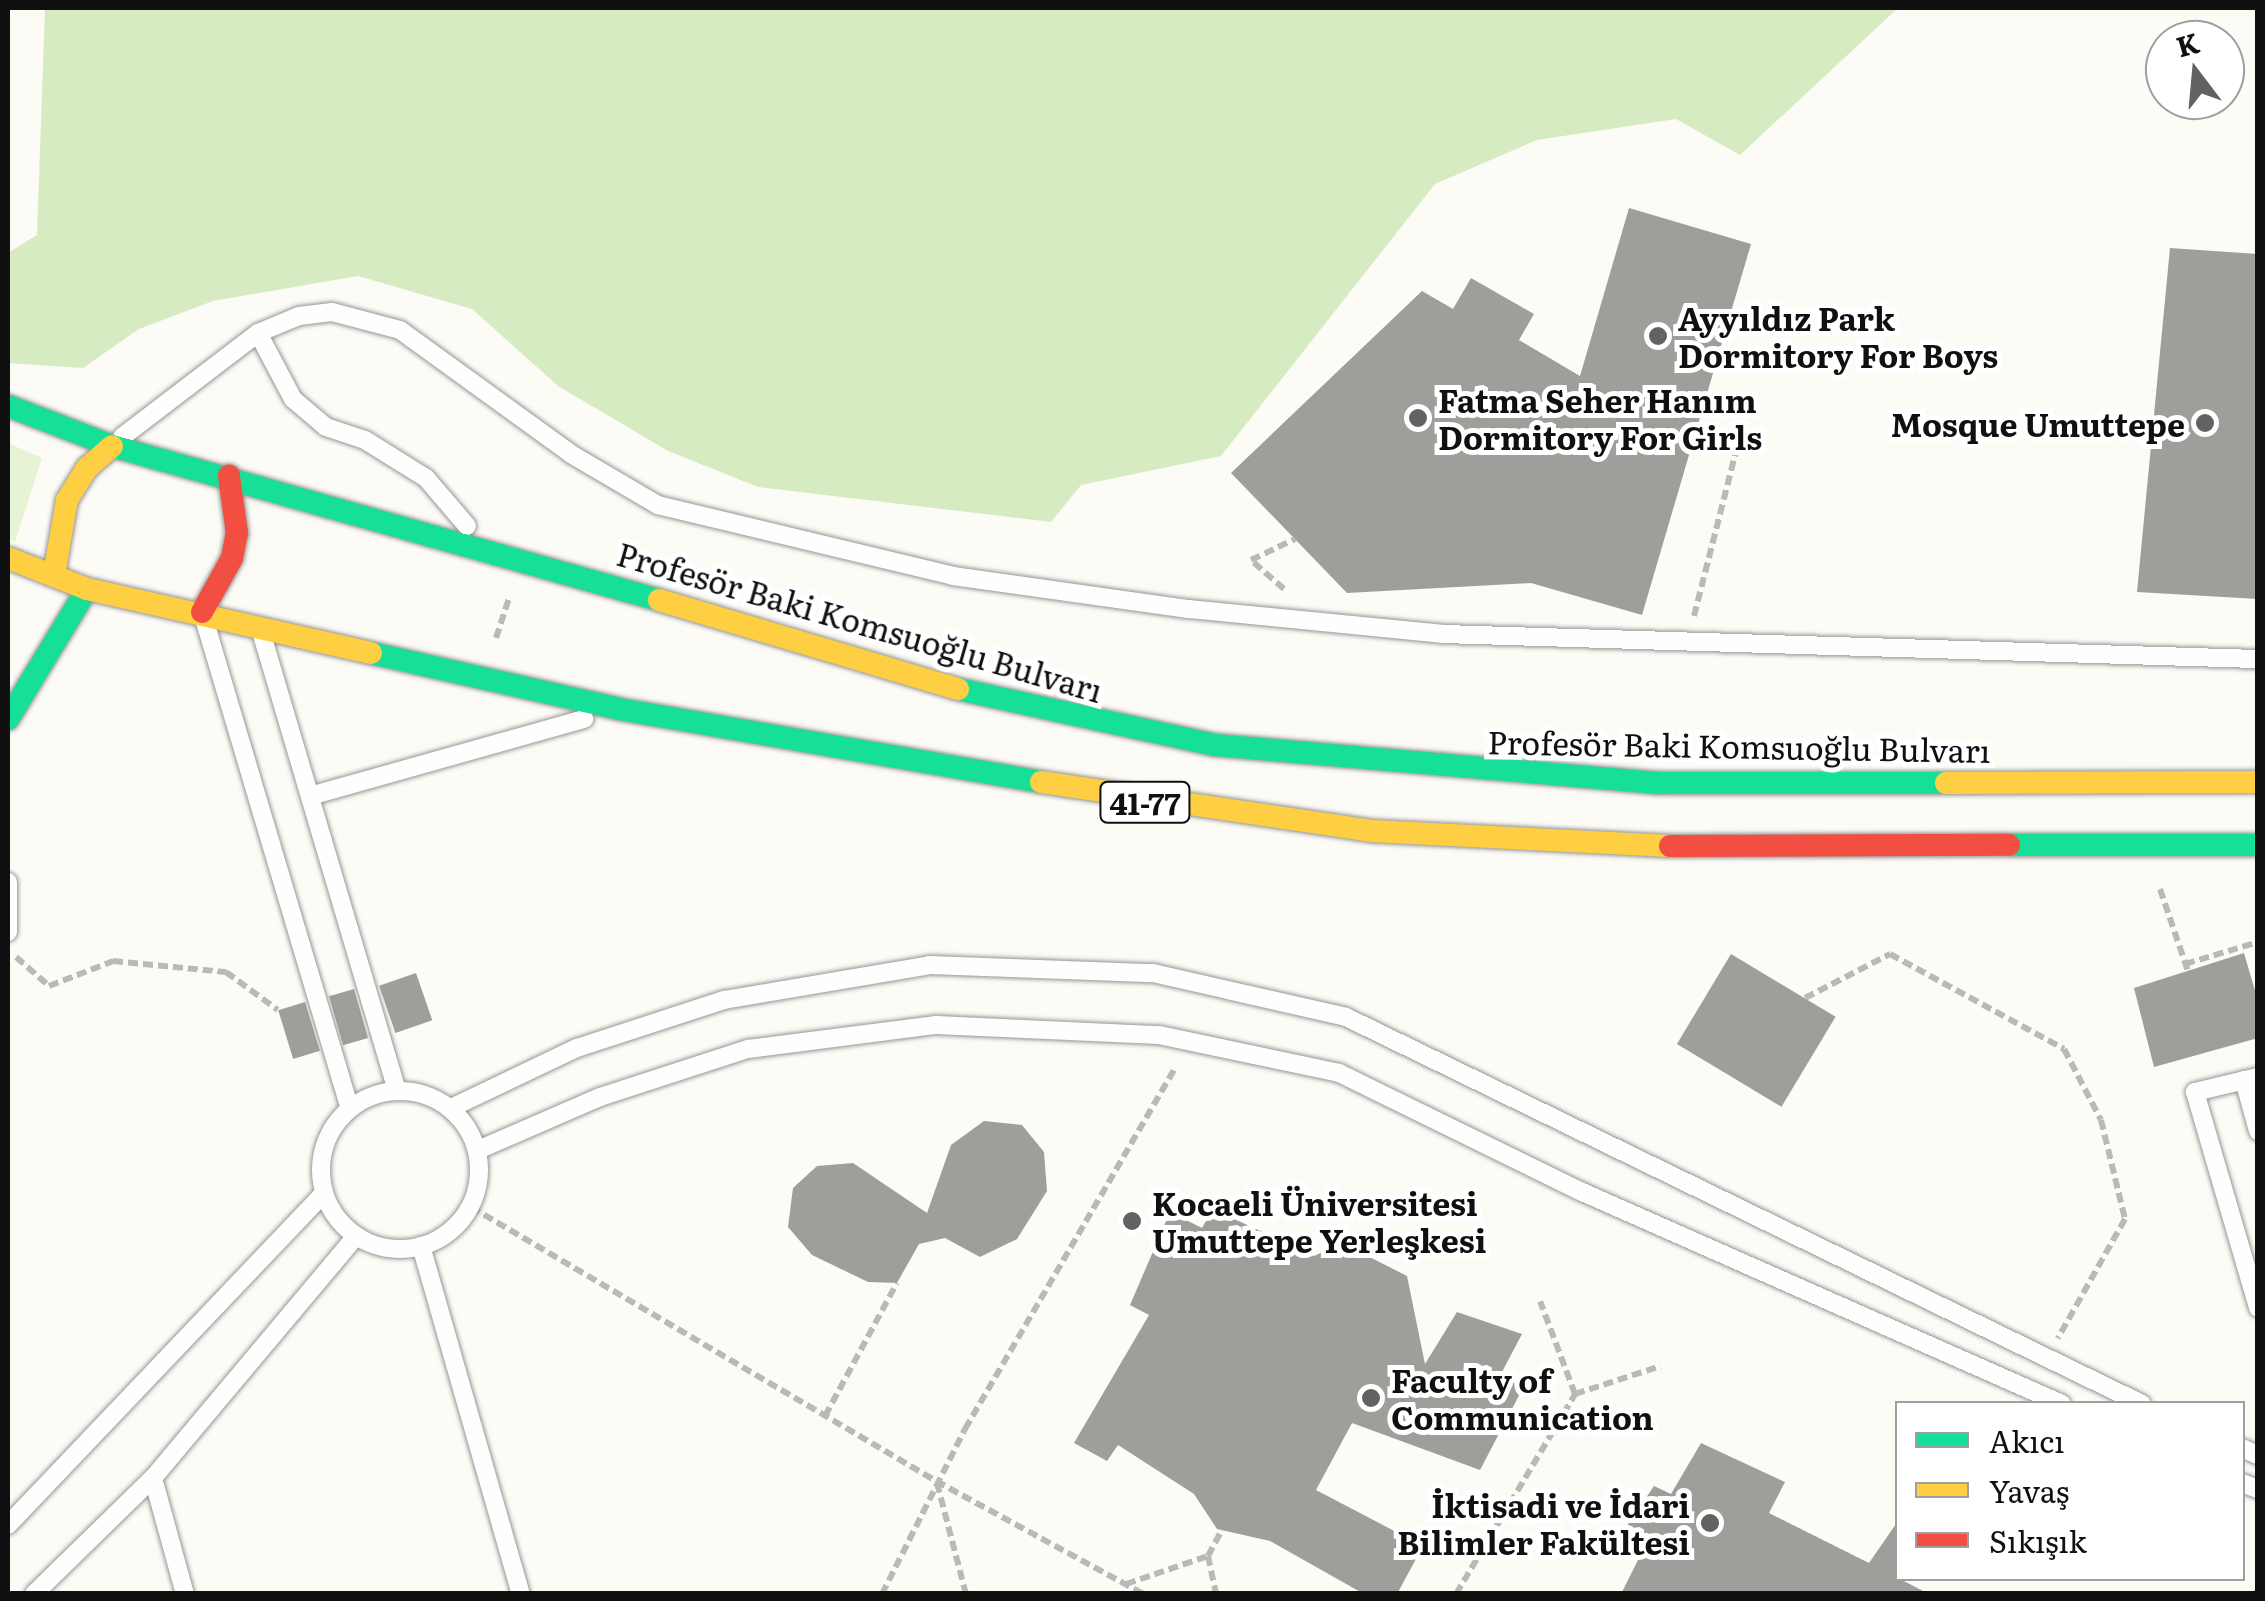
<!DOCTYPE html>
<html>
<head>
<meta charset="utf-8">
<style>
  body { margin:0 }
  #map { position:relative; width:2265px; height:1601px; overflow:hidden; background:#fcfbf6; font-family:Literata,serif }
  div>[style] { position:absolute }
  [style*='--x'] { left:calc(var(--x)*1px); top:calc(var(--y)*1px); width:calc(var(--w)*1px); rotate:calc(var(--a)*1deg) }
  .green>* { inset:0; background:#e7f3d5 }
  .forest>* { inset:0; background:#d7ebc2 }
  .building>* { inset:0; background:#a09e9b; transform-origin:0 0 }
  .path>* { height:6px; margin-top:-3px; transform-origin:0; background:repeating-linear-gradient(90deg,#b9b9b8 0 10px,transparent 0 15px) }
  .roads { filter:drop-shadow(0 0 2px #969694) drop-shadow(0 0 2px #969694) }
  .lane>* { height:18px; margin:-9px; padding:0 9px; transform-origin:9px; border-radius:9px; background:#fffefe }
  .lane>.ring { margin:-9px; padding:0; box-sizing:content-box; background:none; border:18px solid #fffefe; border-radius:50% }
  .fast>* { height:22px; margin:-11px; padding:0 11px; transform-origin:11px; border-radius:11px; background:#16e098 }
  .slow>* { height:22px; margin:-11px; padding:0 11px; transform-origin:11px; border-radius:11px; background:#ffcf43 }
  .jam>* { height:22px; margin:-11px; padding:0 11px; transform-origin:11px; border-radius:11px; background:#f24e42 }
  .dots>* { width:28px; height:28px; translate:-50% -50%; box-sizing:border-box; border:5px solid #fff; border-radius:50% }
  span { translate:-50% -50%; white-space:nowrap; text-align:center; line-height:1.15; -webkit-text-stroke:10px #fff; paint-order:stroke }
  .shield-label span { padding:2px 8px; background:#fff; border:2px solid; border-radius:8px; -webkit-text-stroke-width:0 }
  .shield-label { font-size:30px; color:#101010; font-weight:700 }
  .poi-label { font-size:32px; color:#101010; font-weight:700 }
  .left { translate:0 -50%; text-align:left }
  .right { translate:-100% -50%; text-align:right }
  .street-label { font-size:32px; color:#101010 }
  .frame { position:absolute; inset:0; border:10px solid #101010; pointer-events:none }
  .legend { position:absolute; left:1895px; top:1401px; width:350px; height:180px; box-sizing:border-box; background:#fff; border:2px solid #9f9f9f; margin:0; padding:12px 18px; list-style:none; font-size:30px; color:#101010 }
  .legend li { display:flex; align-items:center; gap:20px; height:50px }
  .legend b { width:50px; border:2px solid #9f9f9f }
  .north { position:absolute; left:2145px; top:20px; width:100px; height:100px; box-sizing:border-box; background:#fff; border:2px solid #9f9f9f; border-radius:50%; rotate:344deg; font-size:28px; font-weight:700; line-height:40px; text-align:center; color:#101010 }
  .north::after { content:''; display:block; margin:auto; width:35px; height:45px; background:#636260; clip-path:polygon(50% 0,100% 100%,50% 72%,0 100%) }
</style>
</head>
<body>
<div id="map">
  <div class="green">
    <div style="clip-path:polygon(8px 443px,42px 458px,15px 542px,8px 538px)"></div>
  </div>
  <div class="forest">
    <div style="clip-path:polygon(45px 8px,1898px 8px,1740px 155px,1676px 119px,1537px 140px,1435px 184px,1221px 456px,1081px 485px,1051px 522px,758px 487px,668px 451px,558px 386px,472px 309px,358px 276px,213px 301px,139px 329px,83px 368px,8px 363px,8px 253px,37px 235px)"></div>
  </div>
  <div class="building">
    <div style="clip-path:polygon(1629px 208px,1751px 244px,1642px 615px,1531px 583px,1347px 593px,1231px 473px,1422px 291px,1453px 309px,1471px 278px,1534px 314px,1519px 340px,1580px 376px)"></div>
    <div style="clip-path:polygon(2170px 248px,2258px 254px,2258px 599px,2137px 592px)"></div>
    <div style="clip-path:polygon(2244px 953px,2258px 1001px,2258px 1038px,2154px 1067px,2134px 988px)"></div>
    <div style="left:1731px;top:954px;width:122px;height:105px;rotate:31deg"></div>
    <div style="left:416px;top:973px;width:50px;height:39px;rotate:71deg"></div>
    <div style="left:354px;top:989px;width:51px;height:26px;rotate:74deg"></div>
    <div style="left:305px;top:1002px;width:51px;height:28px;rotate:73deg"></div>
    <div style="clip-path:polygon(984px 1121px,1022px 1125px,1044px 1152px,1047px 1191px,1017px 1239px,980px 1257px,945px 1238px,919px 1244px,897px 1283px,868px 1282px,812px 1255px,788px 1227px,793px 1188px,817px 1166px,853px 1163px,927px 1213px,951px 1145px)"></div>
    <div style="clip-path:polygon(1213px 1209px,1314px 1256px,1342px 1243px,1407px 1276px,1425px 1364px,1457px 1312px,1522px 1334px,1502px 1372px,1526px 1382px,1480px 1470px,1352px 1423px,1316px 1490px,1423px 1546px,1397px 1594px,1364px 1594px,1270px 1541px,1217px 1529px,1194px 1494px,1118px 1445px,1107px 1461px,1074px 1443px,1149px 1315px,1130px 1305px,1170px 1212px,1202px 1228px)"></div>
    <div style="clip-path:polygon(1701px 1443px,1785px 1482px,1769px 1513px,1869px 1563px,1898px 1521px,1898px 1578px,1929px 1594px,1621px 1594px,1644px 1548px,1622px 1533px,1654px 1486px,1671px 1494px)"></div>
  </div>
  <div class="path">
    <div style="--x:1284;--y:589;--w:44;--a:-138.7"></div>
    <div style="--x:1251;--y:560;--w:49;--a:-25.5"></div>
    <div style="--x:1694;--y:616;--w:179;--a:-75.7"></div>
    <div style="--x:1738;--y:443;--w:43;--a:-161.1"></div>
    <div style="--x:496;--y:638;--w:42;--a:-72"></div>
    <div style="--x:2160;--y:889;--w:90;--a:71.2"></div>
    <div style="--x:16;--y:957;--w:44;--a:41.3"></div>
    <div style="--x:49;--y:986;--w:69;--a:-21.3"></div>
    <div style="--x:113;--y:961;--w:114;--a:5.6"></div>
    <div style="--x:226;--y:972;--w:64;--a:36.2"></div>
    <div style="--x:2185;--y:964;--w:76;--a:-16.8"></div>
    <div style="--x:1805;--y:998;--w:96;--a:-27.4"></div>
    <div style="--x:1890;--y:954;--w:198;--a:28.6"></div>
    <div style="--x:2064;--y:1049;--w:80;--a:62.5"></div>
    <div style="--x:2101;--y:1120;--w:102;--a:76.4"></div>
    <div style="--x:2125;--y:1219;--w:137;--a:119.4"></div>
    <div style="--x:471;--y:1207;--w:540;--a:30.51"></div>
    <div style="--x:936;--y:1481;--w:236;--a:28.6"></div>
    <div style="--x:1575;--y:1394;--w:90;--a:-18"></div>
    <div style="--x:825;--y:1416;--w:151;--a:-61.6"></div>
    <div style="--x:937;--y:1483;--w:115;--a:75.4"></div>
    <div style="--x:1208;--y:1556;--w:39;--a:78"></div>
    <div style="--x:1126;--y:1584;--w:87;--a:-18.9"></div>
    <div style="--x:1208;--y:1556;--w:30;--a:-62"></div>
    <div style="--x:882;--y:1594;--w:185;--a:-63.3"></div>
    <div style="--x:965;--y:1429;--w:419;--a:-59.8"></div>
    <div style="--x:1456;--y:1594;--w:233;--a:-59.2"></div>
    <div style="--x:1575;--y:1394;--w:99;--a:-110.6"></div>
    <div style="--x:2255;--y:1594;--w:5;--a:-53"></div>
  </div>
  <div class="roads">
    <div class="lane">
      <div style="--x:258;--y:333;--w:75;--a:62.1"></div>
      <div style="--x:293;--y:399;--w:43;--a:40.3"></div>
      <div style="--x:326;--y:427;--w:41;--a:18.4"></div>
      <div style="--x:365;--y:440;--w:72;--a:31.9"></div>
      <div style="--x:426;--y:478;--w:63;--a:49.5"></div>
      <div style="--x:122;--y:437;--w:171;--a:-37.4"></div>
      <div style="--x:258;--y:333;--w:44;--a:-22.5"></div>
      <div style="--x:299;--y:316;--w:33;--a:-7"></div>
      <div style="--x:332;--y:312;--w:70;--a:14.8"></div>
      <div style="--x:400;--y:330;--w:211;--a:35.9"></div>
      <div style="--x:571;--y:454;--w:101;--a:30.4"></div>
      <div style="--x:658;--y:505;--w:303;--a:13.5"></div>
      <div style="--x:953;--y:576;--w:238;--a:8"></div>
      <div style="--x:1189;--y:609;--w:255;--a:5.6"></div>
      <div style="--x:1443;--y:634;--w:815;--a:1.76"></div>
      <div style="--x:205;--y:622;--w:505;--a:73.43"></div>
      <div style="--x:262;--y:635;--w:475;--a:73.5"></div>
      <div style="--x:310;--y:796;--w:285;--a:-15.7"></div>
      <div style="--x:8;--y:882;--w:50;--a:90"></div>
      <div style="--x:2258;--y:1077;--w:65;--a:166.6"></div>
      <div style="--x:2195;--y:1092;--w:225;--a:73.7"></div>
      <div style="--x:2244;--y:1080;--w:53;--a:74.6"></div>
      <div class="ring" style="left:321px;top:1091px;width:140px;height:140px"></div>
      <div style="--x:451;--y:1108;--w:140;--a:-25.5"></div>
      <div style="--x:577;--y:1048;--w:155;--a:-18.1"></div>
      <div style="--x:724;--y:1000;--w:209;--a:-9.6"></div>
      <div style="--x:930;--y:965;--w:223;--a:2.1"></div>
      <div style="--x:1153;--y:973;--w:198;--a:12.8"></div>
      <div style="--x:1346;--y:1017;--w:885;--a:25.93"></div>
      <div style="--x:478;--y:1150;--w:133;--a:-23.5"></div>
      <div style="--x:600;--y:1097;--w:156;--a:-18"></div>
      <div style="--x:748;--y:1049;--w:190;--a:-7.3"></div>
      <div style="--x:936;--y:1025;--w:223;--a:2.6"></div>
      <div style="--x:1159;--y:1035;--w:184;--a:11.9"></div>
      <div style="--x:1339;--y:1073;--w:268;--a:26.1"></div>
      <div style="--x:1580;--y:1191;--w:527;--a:23.84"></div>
      <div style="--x:421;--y:1246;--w:362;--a:74"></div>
      <div style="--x:2242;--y:1448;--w:17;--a:24"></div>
      <div style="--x:153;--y:1478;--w:120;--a:74.6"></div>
      <div style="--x:2242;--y:1483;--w:17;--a:21"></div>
      <div style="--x:8;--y:1525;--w:458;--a:-46.4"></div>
      <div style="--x:34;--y:1594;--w:166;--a:-44.3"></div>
      <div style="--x:153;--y:1478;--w:316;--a:-50"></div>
    </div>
    <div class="fast">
      <div style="--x:8;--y:406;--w:111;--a:21"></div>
      <div style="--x:112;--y:446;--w:568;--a:15.72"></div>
      <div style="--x:371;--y:653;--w:254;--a:12.7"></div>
      <div style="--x:619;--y:709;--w:428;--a:9.8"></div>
      <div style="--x:958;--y:689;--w:262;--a:12.3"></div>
      <div style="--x:1214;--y:745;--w:446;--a:4.9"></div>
      <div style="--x:1658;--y:783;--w:288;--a:0"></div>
      <div style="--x:8;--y:719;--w:152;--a:-58.7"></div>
      <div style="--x:2009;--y:845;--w:249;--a:0"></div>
    </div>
    <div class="slow">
      <div style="--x:8;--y:558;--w:85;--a:21.4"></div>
      <div style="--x:87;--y:589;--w:291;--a:12.7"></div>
      <div style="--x:54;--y:575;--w:76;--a:-80.2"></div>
      <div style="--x:67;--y:500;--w:38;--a:-58"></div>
      <div style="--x:87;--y:468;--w:33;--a:-41"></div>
      <div style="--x:659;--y:600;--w:312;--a:16.6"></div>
      <div style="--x:1041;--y:782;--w:335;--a:8.4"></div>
      <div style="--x:1372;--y:831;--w:298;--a:2.9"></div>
      <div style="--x:1946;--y:783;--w:312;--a:-0.2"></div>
    </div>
    <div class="jam">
      <div style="--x:202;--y:612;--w:62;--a:-60.9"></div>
      <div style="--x:232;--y:558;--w:25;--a:-79"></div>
      <div style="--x:237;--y:533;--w:58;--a:-98"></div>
      <div style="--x:1670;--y:846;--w:339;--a:-0.2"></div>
    </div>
  </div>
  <div class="dots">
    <div style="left:1658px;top:336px;background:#636260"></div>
    <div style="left:1418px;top:418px;background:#636260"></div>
    <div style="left:2205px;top:423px;background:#636260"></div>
    <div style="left:1132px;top:1221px;background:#636260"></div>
    <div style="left:1371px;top:1398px;background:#636260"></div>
    <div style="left:1710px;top:1523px;background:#636260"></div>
  </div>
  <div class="shield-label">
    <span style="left:1145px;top:802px">41-77</span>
  </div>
  <div class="poi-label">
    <span class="left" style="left:1678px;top:336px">Ayyıldız Park<br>Dormitory For Boys</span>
    <span class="left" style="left:1438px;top:418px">Fatma Seher Hanım<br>Dormitory For Girls</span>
    <span class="right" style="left:2185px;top:423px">Mosque Umuttepe</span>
    <span class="left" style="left:1152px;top:1221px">Kocaeli Üniversitesi<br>Umuttepe Yerleşkesi</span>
    <span class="left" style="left:1391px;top:1398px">Faculty of<br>Communication</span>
    <span class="right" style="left:1690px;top:1523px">İktisadi ve İdari<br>Bilimler Fakültesi</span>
  </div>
  <div class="street-label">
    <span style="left:860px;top:621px;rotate:16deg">Profesör Baki Komsuoğlu Bulvarı</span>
    <span style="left:1739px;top:745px;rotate:1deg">Profesör Baki Komsuoğlu Bulvarı</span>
  </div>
  <div class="frame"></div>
  <ul class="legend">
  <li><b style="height:12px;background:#16e098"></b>Akıcı</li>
  <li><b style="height:12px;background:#ffcf43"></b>Yavaş</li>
  <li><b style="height:12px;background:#f24e42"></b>Sıkışık</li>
  </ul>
  <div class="north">K</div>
</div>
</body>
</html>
